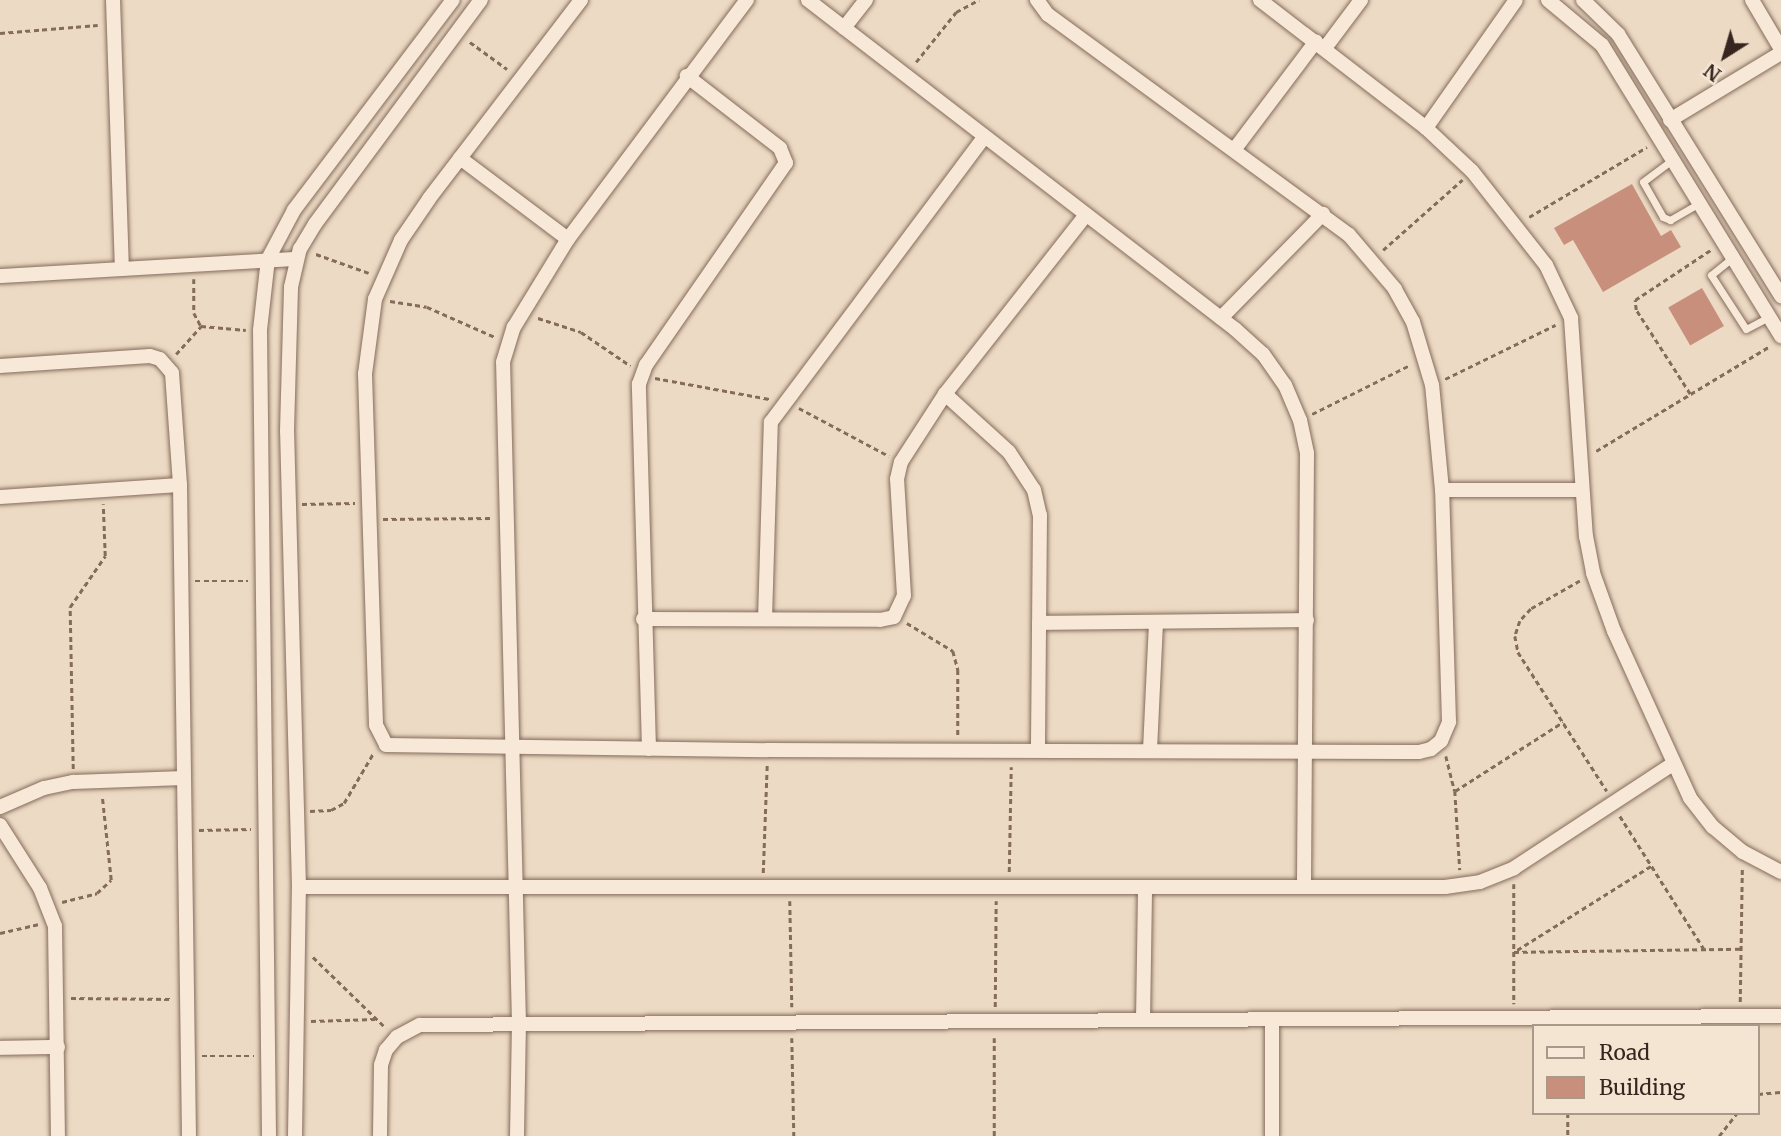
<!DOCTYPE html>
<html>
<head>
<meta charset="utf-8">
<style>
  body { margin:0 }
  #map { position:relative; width:1781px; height:1136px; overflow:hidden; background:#ecdac4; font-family:Merriweather,serif }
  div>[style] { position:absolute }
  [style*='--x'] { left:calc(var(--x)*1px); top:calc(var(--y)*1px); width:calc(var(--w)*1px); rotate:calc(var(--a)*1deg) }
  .building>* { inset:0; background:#c8907c; transform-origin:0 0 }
  .path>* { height:2.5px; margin-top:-1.25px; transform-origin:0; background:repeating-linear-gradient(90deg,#856b5b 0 5px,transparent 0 8.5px) }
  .roads { filter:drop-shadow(0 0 2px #856b5b) drop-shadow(0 0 2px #856b5b) }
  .lane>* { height:7px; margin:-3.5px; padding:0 3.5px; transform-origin:3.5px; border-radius:3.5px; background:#f7e8d7 }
  .street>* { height:14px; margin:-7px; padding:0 7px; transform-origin:7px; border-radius:7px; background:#f7e8d7 }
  span { translate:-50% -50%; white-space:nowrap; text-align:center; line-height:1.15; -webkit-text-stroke:6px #f4e5d3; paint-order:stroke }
  .legend { position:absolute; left:1532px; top:1024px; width:228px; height:91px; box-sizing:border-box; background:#f4e5d3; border:2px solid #a8998b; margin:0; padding:9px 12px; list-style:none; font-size:21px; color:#36261f }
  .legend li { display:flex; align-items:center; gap:14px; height:35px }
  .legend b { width:35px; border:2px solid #a8998b }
  .north { position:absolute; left:1690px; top:21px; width:70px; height:70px; -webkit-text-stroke:5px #f4e5d3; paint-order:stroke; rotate:217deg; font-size:19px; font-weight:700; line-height:28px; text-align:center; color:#36261f }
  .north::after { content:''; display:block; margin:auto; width:24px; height:32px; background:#36261f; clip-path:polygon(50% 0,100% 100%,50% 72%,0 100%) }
</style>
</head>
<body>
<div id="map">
  <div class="building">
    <div style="clip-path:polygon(1632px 184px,1661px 236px,1671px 230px,1681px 247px,1603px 292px,1573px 240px,1564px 245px,1554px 228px)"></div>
    <div style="left:1702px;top:288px;width:44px;height:39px;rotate:60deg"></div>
  </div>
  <div class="path">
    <div style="--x:0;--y:33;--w:98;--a:-4.7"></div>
    <div style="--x:470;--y:42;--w:46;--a:36.1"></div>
    <div style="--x:916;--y:62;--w:64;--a:-51.3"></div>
    <div style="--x:956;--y:12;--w:26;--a:-28"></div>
    <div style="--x:1529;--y:217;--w:137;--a:-30.7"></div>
    <div style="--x:1383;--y:250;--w:106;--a:-41.5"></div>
    <div style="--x:316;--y:254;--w:56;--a:19.7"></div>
    <div style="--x:194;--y:279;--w:34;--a:90"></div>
    <div style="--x:194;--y:313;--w:15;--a:62"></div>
    <div style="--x:201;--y:326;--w:45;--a:5.1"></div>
    <div style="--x:390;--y:301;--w:37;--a:9"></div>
    <div style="--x:427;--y:307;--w:74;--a:23.8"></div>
    <div style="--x:538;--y:318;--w:45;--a:18"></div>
    <div style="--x:581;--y:332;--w:60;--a:34.2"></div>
    <div style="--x:176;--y:354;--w:38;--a:-48"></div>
    <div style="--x:655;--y:378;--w:116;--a:10.4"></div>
    <div style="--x:1445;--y:379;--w:123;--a:-26.1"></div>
    <div style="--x:1690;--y:394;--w:100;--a:-122.7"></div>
    <div style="--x:1636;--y:310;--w:10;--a:-96"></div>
    <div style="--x:1635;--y:300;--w:92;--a:-33.5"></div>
    <div style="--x:799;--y:408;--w:102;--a:28.1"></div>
    <div style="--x:1312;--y:414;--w:110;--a:-26.6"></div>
    <div style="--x:1596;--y:451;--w:203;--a:-31.1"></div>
    <div style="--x:302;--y:504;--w:53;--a:-1.1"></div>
    <div style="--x:383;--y:519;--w:109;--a:-0.5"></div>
    <div style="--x:195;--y:581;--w:53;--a:0"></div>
    <div style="--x:1580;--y:581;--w:56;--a:150.3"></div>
    <div style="--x:1531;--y:609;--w:16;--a:133"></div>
    <div style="--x:1520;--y:621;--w:16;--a:108"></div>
    <div style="--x:1515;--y:636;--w:16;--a:79"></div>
    <div style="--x:1518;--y:652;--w:165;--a:57.4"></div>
    <div style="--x:907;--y:623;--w:54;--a:31.3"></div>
    <div style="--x:953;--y:651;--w:20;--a:75"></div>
    <div style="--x:958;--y:670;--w:66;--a:90"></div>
    <div style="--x:1446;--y:756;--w:36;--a:76"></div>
    <div style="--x:1455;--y:791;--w:79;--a:86.4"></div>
    <div style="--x:73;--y:769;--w:162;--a:-91.1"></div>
    <div style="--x:70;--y:607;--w:62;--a:-55.5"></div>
    <div style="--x:105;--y:556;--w:52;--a:-92.2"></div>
    <div style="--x:1455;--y:791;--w:128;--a:-32.6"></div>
    <div style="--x:310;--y:811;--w:21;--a:-3"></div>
    <div style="--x:331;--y:810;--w:15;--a:-28"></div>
    <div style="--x:344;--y:803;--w:59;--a:-59.5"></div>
    <div style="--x:1620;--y:816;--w:157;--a:57.7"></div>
    <div style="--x:199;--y:830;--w:52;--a:-1.1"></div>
    <div style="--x:1009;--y:872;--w:105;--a:-88.9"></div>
    <div style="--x:763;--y:873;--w:109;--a:-87.9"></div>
    <div style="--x:1514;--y:884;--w:120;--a:90"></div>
    <div style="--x:790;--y:901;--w:106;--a:88.9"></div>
    <div style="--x:62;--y:902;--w:36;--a:-14"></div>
    <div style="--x:97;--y:893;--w:19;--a:-43"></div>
    <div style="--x:111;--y:880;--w:84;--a:-96.1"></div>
    <div style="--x:0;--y:933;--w:39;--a:-13"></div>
    <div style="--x:1517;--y:950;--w:158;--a:-32.1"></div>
    <div style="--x:1514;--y:952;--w:227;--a:-0.8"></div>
    <div style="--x:313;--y:957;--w:102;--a:44.2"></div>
    <div style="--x:71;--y:998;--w:102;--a:0.6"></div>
    <div style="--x:1740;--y:1002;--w:133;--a:-89.1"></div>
    <div style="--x:995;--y:1007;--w:106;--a:-89.5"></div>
    <div style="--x:311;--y:1021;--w:64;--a:-1.8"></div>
    <div style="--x:792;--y:1038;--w:98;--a:88.8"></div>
    <div style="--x:202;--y:1056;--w:52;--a:0"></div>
    <div style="--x:1758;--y:1094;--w:23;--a:-5"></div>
    <div style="--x:1568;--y:1113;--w:23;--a:90"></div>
    <div style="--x:994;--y:1136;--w:98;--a:-90"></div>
    <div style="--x:1719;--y:1136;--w:29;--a:-52"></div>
  </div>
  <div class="roads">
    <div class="lane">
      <div style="--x:1672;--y:160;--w:36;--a:143"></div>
      <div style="--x:1643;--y:182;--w:40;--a:60.3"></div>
      <div style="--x:1663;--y:217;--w:8;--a:23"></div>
      <div style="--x:1670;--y:220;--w:34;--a:-30"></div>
      <div style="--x:1732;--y:258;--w:27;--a:141"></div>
      <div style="--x:1711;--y:275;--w:64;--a:57.1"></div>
      <div style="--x:1746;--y:329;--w:26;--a:-28"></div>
    </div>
    <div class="street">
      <div style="--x:113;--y:0;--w:269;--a:88.1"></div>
      <div style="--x:581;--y:0;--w:250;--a:127.4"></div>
      <div style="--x:429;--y:199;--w:50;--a:124.3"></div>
      <div style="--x:401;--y:240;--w:64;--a:113.8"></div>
      <div style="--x:375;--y:299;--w:76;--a:97.6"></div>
      <div style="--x:365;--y:374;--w:351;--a:88.2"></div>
      <div style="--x:376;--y:725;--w:22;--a:63"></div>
      <div style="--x:386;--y:745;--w:381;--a:0.8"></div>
      <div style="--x:767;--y:750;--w:652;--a:0.18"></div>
      <div style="--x:1419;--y:752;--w:12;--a:-14"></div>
      <div style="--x:1431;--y:749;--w:13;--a:-39"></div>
      <div style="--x:1441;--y:741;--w:21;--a:-67"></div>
      <div style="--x:1449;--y:722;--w:232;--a:-91.7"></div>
      <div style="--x:1442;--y:490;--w:105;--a:-95.4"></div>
      <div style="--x:1432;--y:385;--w:66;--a:-106.8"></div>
      <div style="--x:1413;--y:322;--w:38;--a:-119"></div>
      <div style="--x:1395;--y:289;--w:71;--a:-130.4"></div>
      <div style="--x:1349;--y:235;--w:373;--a:-143.8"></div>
      <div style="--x:1048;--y:15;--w:19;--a:-126"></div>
      <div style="--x:808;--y:0;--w:539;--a:37.61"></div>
      <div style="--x:1235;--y:329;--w:38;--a:42"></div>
      <div style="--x:1263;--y:354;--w:38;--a:55"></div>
      <div style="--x:1285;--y:385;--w:38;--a:67"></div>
      <div style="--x:1300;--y:420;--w:34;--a:78"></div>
      <div style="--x:1307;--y:453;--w:434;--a:90.4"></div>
      <div style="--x:1260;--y:0;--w:210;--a:37.6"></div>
      <div style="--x:1426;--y:128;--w:63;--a:43.1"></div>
      <div style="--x:1472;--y:171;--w:120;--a:51.8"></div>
      <div style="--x:1546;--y:265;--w:59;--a:64.7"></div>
      <div style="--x:1571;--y:318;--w:219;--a:86.1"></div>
      <div style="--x:1586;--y:536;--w:38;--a:79"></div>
      <div style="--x:1593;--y:573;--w:62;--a:70.1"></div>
      <div style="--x:1614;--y:631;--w:183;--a:65.5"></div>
      <div style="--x:1690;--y:798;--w:37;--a:52"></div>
      <div style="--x:1713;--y:827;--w:39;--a:40"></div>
      <div style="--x:1743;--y:852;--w:43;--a:27.8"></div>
      <div style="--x:1548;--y:0;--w:70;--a:39.8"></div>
      <div style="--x:1602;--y:45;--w:342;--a:58.4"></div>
      <div style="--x:1583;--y:0;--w:49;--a:44.2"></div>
      <div style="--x:1618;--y:34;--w:309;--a:58.1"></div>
      <div style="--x:1752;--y:0;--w:57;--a:59.4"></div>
      <div style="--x:844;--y:28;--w:36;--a:-52"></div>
      <div style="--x:1325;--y:48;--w:60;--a:-53.1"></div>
      <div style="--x:1670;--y:120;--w:130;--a:-31.1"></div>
      <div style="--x:1426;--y:128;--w:156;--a:-54.9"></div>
      <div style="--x:1234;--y:150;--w:136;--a:-53"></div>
      <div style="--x:460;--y:158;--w:135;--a:36.9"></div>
      <div style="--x:0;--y:276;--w:296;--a:-3.3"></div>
      <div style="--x:1221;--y:318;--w:146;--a:-45.6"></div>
      <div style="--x:0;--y:366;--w:150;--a:-3.8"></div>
      <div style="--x:150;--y:356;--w:10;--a:17"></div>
      <div style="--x:160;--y:359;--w:18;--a:49"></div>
      <div style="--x:172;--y:373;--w:112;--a:85.9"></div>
      <div style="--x:180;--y:485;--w:651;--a:89.21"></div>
      <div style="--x:945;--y:394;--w:86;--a:42.2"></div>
      <div style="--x:1009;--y:452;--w:45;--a:56.7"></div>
      <div style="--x:1034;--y:490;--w:26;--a:77"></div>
      <div style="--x:1040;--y:515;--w:234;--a:90.5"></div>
      <div style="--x:1442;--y:490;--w:138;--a:0"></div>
      <div style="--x:0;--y:497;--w:180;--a:-3.8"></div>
      <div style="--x:643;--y:619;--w:237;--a:0.2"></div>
      <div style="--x:880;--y:620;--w:14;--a:-12"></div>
      <div style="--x:894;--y:617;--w:23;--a:-65"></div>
      <div style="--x:904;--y:596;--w:117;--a:-93.4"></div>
      <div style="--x:897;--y:479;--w:17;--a:-77"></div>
      <div style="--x:901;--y:462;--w:81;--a:-57.1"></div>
      <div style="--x:945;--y:394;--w:226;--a:-51.8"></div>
      <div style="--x:765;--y:619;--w:197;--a:-88.3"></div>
      <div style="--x:771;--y:422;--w:356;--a:-53.2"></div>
      <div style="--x:1039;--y:623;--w:268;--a:-0.6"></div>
      <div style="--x:649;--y:749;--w:365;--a:-91.6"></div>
      <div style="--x:639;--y:384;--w:20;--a:-70"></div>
      <div style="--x:646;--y:365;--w:246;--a:-55.3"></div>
      <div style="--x:786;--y:163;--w:16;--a:-112"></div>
      <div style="--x:780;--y:148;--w:118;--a:-142.3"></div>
      <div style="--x:1150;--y:750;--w:128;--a:-87.3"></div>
      <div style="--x:0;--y:807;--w:48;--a:-23.4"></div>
      <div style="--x:44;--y:788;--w:30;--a:-12"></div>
      <div style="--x:73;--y:782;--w:111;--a:-2.1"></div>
      <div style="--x:0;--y:825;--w:75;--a:57.6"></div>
      <div style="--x:40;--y:888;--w:41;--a:68.5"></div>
      <div style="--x:55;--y:926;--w:210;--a:89.2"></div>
      <div style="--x:299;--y:887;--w:1146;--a:0"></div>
      <div style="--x:1445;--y:887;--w:35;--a:-8"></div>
      <div style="--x:1480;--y:882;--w:37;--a:-22"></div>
      <div style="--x:1514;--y:868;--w:190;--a:-33.2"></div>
      <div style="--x:1143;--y:1020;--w:133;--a:-89.1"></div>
      <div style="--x:0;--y:1048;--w:58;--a:-1"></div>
      <div style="--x:269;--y:1136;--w:806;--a:-90.64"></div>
      <div style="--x:260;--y:330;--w:71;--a:-83.6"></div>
      <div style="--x:268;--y:259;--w:55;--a:-62"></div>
      <div style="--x:294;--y:210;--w:263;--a:-52.9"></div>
      <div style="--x:295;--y:1136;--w:249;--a:-89.1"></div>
      <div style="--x:299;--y:887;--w:456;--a:-91.5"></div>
      <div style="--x:287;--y:431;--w:144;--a:-88.4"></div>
      <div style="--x:291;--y:287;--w:39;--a:-77"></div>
      <div style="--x:300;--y:249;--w:29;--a:-59"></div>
      <div style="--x:315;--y:224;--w:279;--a:-53.5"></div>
      <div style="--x:380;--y:1136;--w:71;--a:-89.2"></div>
      <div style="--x:381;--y:1065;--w:16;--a:-72"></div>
      <div style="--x:386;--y:1050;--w:17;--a:-50"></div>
      <div style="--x:397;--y:1037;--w:26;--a:-28"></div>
      <div style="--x:420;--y:1025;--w:1361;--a:-0.38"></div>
      <div style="--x:517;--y:1136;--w:112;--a:-89"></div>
      <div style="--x:519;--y:1024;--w:662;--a:-91.38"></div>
      <div style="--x:503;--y:362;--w:37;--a:-73"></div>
      <div style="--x:514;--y:327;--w:103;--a:-58.5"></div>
      <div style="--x:568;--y:239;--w:299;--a:-53.2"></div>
      <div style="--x:1272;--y:1136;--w:117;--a:-90"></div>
    </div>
  </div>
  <ul class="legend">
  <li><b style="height:9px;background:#f7e8d7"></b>Road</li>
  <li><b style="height:19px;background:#c8907c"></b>Building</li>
  </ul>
  <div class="north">N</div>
</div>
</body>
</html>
